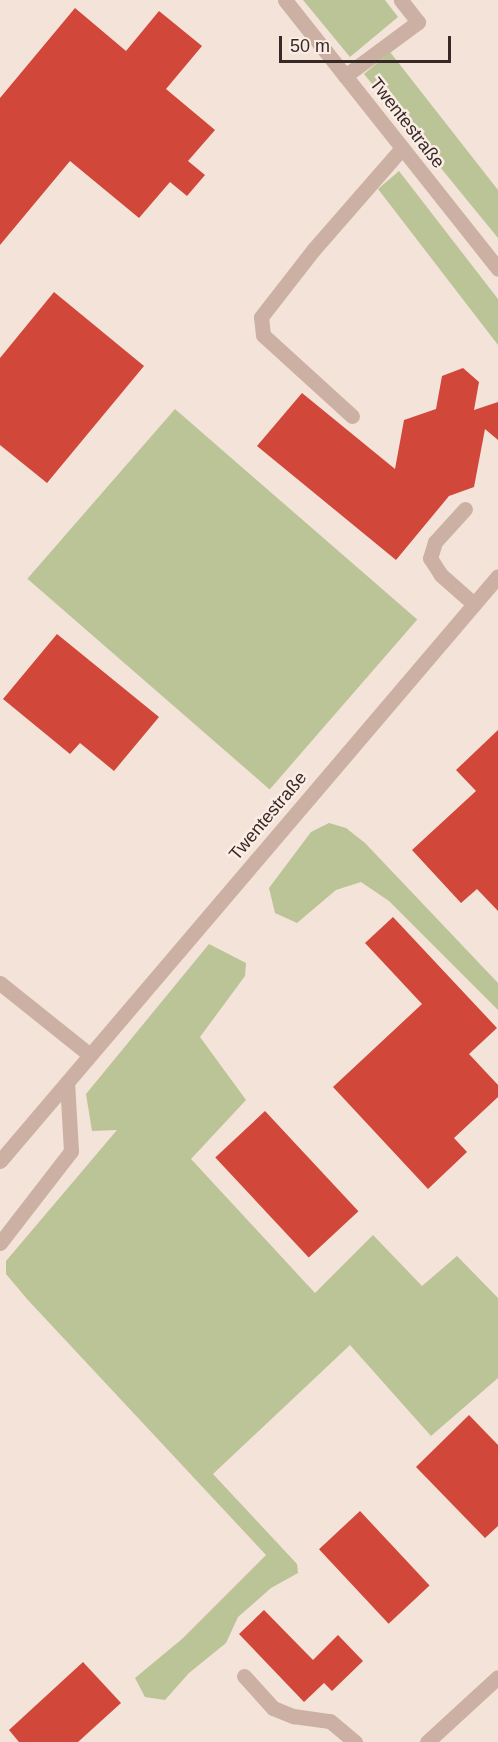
<!DOCTYPE html>
<html>
<head>
<meta charset="utf-8">
<style>
  body { margin:0 }
  #map { position:relative; width:498px; height:1742px; overflow:hidden; background:#f3e3d8; font-family:Arial,sans-serif }
  div>[style] { position:absolute }
  [style*='--x'] { left:calc(var(--x)*1px); top:calc(var(--y)*1px); width:calc(var(--w)*1px); rotate:calc(var(--a)*1deg) }
  .green>* { inset:0; background:#bbc497; transform-origin:0 0 }
  .building>* { inset:0; background:#d14739; transform-origin:0 0 }
  .minor>* { height:15px; margin:-7.5px; padding:0 7.5px; transform-origin:7.5px; border-radius:7.5px; background:#ccb0a3 }
  span { translate:-50% -50%; white-space:nowrap; text-align:center; line-height:1.15; -webkit-text-stroke:5px #fbede5; paint-order:stroke }
  .street-label { font-size:18px; color:#372926 }
  .scale { position:absolute; left:279px; top:36px; width:172px; height:27px; box-sizing:border-box; border:3px solid #372926; border-top:0; padding-left:8px; font-size:18px; line-height:21px; white-space:nowrap; color:#372926; -webkit-text-stroke:4px #fbede5; paint-order:stroke }
</style>
</head>
<body>
<div id="map">
  <div class="green">
    <div style="clip-path:polygon(303px 0,385px 0,398px 17px,350px 57px)"></div>
    <div style="clip-path:polygon(390px 52px,498px 190px,498px 238px,364px 74px)"></div>
    <div style="clip-path:polygon(399px 171px,498px 299px,498px 345px,378px 189px)"></div>
    <div style="left:175px;top:409px;width:321px;height:225px;rotate:41deg"></div>
    <div style="clip-path:polygon(329px 823px,346px 828px,365px 843px,498px 983px,498px 1010px,389px 901px,361px 882px,336px 890px,297px 923px,275px 913px,269px 888px,311px 832px)"></div>
    <div style="clip-path:polygon(209px 944px,246px 963px,245px 976px,200px 1037px,246px 1100px,191px 1159px,315px 1293px,373px 1235px,422px 1286px,457px 1256px,498px 1298px,498px 1378px,431px 1436px,350px 1345px,213px 1474px,297px 1564px,298px 1573px,271px 1588px,238px 1617px,226px 1643px,189px 1673px,165px 1700px,145px 1697px,135px 1678px,182px 1639px,266px 1555px,27px 1299px,6px 1274px,6px 1261px,117px 1130px,92px 1131px,86px 1094px)"></div>
  </div>
  <div class="building">
    <div style="clip-path:polygon(75px 8px,126px 51px,159px 11px,202px 46px,166px 89px,215px 130px,188px 161px,205px 175px,187px 196px,170px 182px,139px 218px,70px 161px,0 245px,0 98px)"></div>
    <div style="clip-path:polygon(54px 292px,144px 366px,47px 483px,0 445px,0 358px)"></div>
    <div style="clip-path:polygon(463px 368px,479px 382px,474px 410px,498px 402px,498px 440px,485px 429px,474px 487px,449px 496px,396px 560px,257px 446px,302px 393px,395px 469px,404px 420px,436px 409px,442px 376px)"></div>
    <div style="clip-path:polygon(57px 634px,159px 717px,114px 771px,80px 743px,70px 754px,3px 699px)"></div>
    <div style="clip-path:polygon(498px 730px,498px 911px,477px 889px,461px 903px,412px 850px,476px 791px,456px 770px)"></div>
    <div style="clip-path:polygon(393px 917px,497px 1028px,469px 1054px,498px 1085px,498px 1097px,454px 1138px,467px 1152px,428px 1189px,333px 1087px,422px 1004px,365px 943px)"></div>
    <div style="left:265px;top:1111px;width:137px;height:68px;rotate:47deg"></div>
    <div style="clip-path:polygon(469px 1415px,498px 1445px,498px 1526px,485px 1538px,416px 1467px)"></div>
    <div style="left:360px;top:1511px;width:102px;height:56px;rotate:47deg"></div>
    <div style="clip-path:polygon(264px 1610px,313px 1660px,338px 1635px,363px 1661px,332px 1691px,324px 1683px,304px 1702px,239px 1634px)"></div>
    <div style="clip-path:polygon(83px 1662px,121px 1703px,78px 1742px,19px 1742px,9px 1730px)"></div>
  </div>
  <div class="minor">
    <div style="--x:285;--y:0;--w:343;--a:51.6"></div>
    <div style="--x:345;--y:76;--w:91;--a:-36.5"></div>
    <div style="--x:418;--y:22;--w:28;--a:-128"></div>
    <div style="--x:352;--y:416;--w:120;--a:-137.7"></div>
    <div style="--x:263;--y:335;--w:18;--a:-96"></div>
    <div style="--x:261;--y:317;--w:86;--a:-52.1"></div>
    <div style="--x:314;--y:249;--w:134;--a:-48.9"></div>
    <div style="--x:465;--y:509;--w:45;--a:132.3"></div>
    <div style="--x:435;--y:542;--w:17;--a:107"></div>
    <div style="--x:430;--y:558;--w:20;--a:57"></div>
    <div style="--x:441;--y:575;--w:44;--a:41.3"></div>
    <div style="--x:0;--y:983;--w:115;--a:38.7"></div>
    <div style="--x:0;--y:1161;--w:768;--a:-49.59"></div>
    <div style="--x:0;--y:1243;--w:116;--a:-52.3"></div>
    <div style="--x:71;--y:1151;--w:69;--a:-93.3"></div>
    <div style="--x:244;--y:1676;--w:43;--a:47.8"></div>
    <div style="--x:273;--y:1708;--w:22;--a:22"></div>
    <div style="--x:293;--y:1716;--w:37;--a:8"></div>
    <div style="--x:330;--y:1721;--w:33;--a:40"></div>
    <div style="--x:427;--y:1742;--w:96;--a:-42.5"></div>
  </div>
  <div class="street-label">
    <span style="left:407px;top:123px;rotate:52deg">Twentestraße</span>
    <span style="left:268px;top:816px;rotate:-50deg">Twentestraße</span>
  </div>
  <div class="scale">50 m</div>
</div>
</body>
</html>
